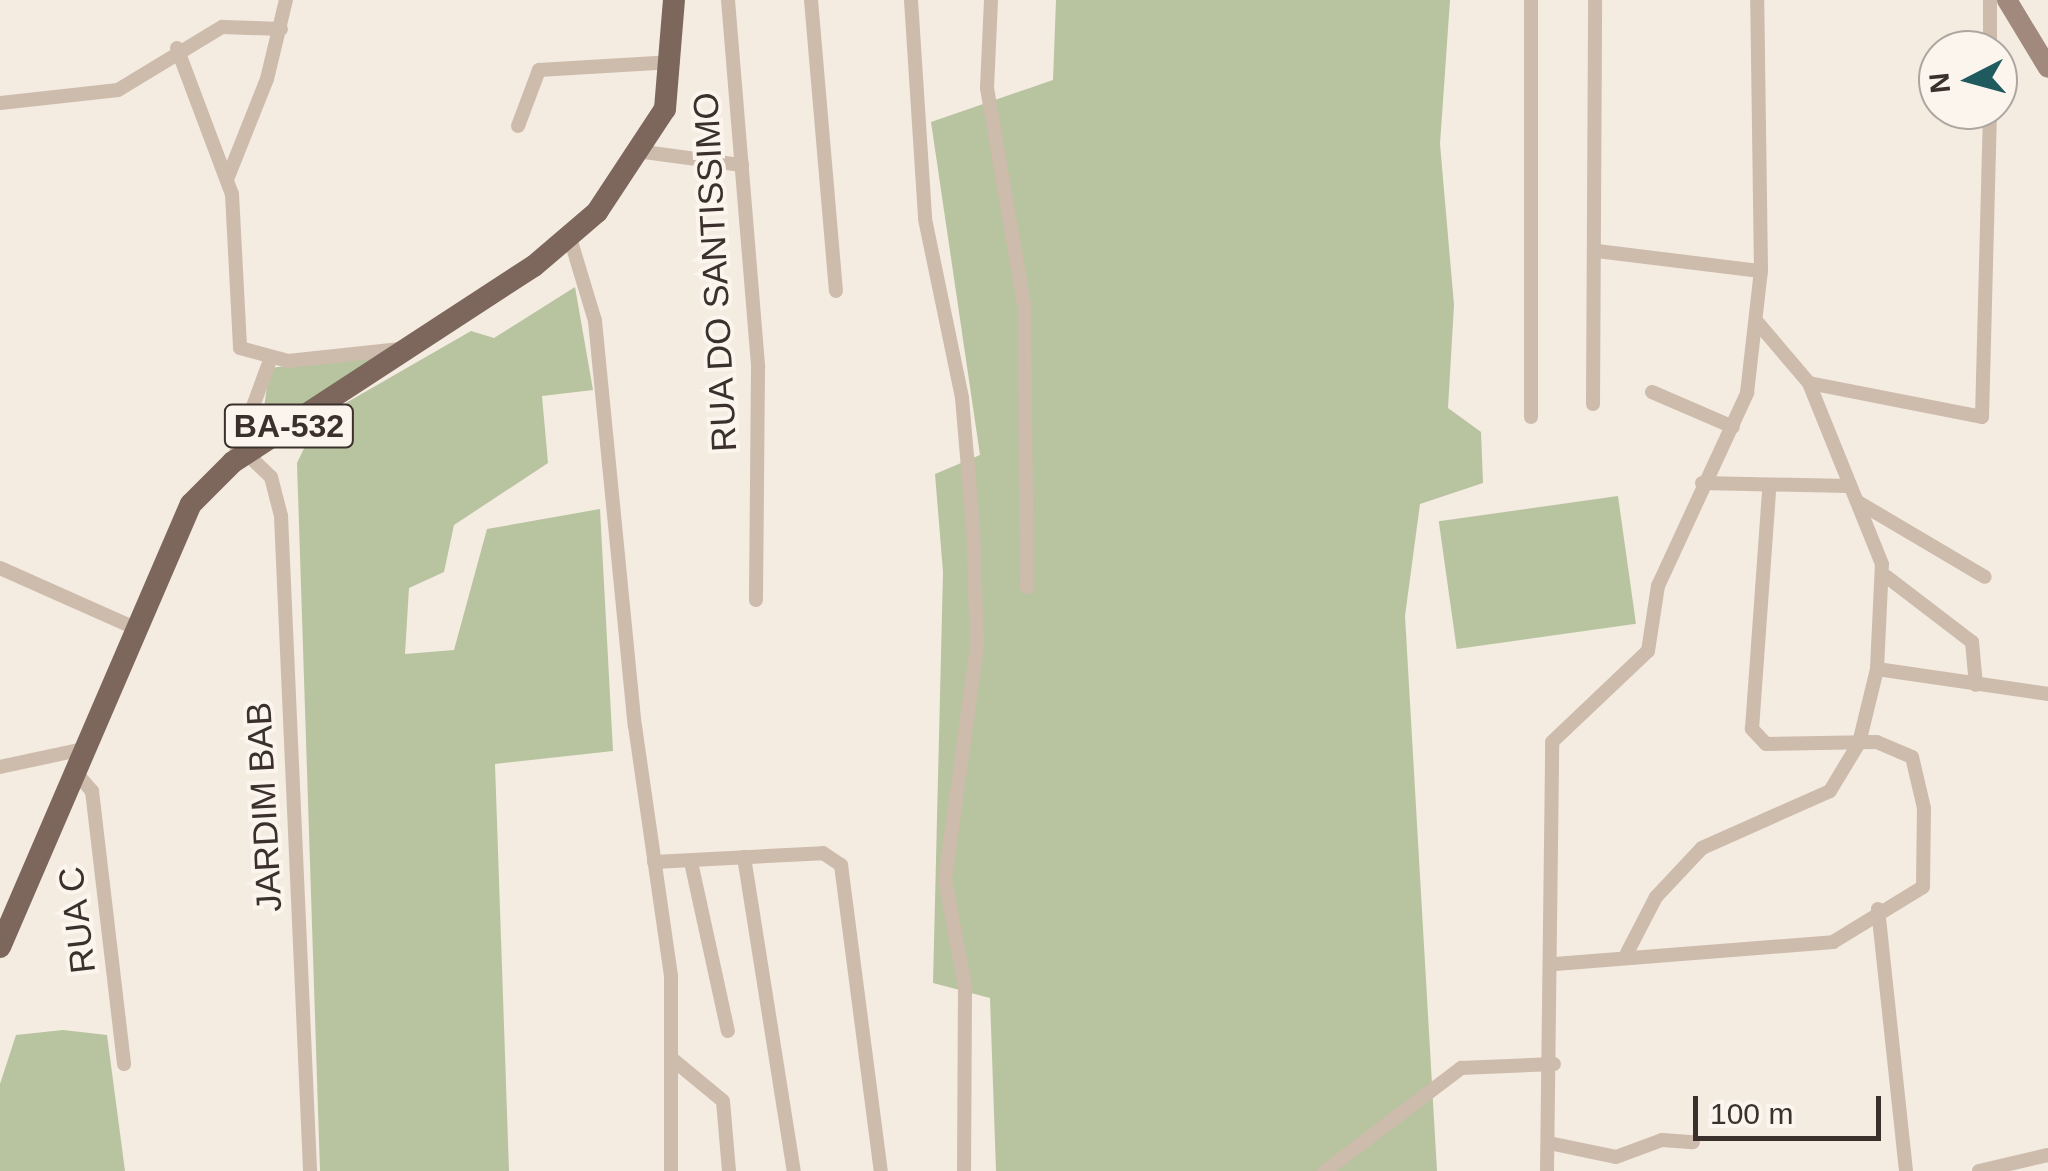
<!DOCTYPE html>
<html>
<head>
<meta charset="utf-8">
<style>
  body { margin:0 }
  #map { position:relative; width:2048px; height:1171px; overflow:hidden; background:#f4ebe1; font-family:Arial,sans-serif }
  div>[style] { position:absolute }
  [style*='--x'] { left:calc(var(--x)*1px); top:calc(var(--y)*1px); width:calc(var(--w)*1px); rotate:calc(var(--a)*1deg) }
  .green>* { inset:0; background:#b8c4a0; transform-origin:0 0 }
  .street>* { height:14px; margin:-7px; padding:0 7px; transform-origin:7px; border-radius:7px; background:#cdbbac }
  .secondary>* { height:20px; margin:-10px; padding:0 10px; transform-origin:10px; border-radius:10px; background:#a18a7d }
  .primary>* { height:22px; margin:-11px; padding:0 11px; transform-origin:11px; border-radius:11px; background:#7d675c }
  span { translate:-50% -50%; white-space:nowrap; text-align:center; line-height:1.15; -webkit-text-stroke:8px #fbf5ee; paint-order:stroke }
  .shield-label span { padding:2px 8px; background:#fbf5ee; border:2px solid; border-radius:8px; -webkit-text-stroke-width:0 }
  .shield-label { font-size:32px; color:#3b302b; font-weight:700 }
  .street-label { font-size:35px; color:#3b302b }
  .north { position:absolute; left:1918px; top:30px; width:100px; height:100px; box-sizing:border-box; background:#fbf5ee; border:2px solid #aea6a0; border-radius:50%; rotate:264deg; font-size:28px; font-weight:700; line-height:40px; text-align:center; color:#3b302b }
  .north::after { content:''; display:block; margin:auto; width:35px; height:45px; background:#1f5a5e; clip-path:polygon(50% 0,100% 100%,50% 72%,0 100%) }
  .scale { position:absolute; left:1693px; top:1096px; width:188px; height:45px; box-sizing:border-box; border:5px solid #3b302b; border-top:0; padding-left:12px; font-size:30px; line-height:35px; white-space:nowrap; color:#3b302b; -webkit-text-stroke:8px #fbf5ee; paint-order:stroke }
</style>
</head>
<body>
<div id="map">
  <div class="green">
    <div style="clip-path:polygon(1056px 0,1450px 0,1440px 144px,1454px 305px,1448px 408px,1481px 432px,1483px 483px,1420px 504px,1405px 616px,1437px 1171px,996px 1171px,990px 998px,933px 983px,943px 572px,935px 474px,980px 455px,931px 122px,1053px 80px)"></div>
    <div style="clip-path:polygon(575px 287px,593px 390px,542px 396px,548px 463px,454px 525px,444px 572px,409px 588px,405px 654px,454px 650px,487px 529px,600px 509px,613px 751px,495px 764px,509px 1171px,320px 1171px,297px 463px,318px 419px,471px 331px,494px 338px)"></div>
    <div style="clip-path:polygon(372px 355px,374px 362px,260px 433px,270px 368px)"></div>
    <div style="left:1618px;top:496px;width:129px;height:181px;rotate:82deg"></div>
    <div style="clip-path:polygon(63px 1030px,107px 1035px,125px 1171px,0 1171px,0 1084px,16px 1035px)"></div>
  </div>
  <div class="street">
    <div style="--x:728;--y:0;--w:369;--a:85.3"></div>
    <div style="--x:758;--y:368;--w:232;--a:90.5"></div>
    <div style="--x:811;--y:0;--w:292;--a:85.1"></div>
    <div style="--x:911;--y:0;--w:219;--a:86.3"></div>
    <div style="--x:925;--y:219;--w:183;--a:78.3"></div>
    <div style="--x:962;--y:398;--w:128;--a:85.1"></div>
    <div style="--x:973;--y:526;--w:120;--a:88.1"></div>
    <div style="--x:977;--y:646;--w:236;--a:97.8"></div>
    <div style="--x:945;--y:880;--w:108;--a:79.3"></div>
    <div style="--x:965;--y:986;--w:185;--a:90.3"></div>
    <div style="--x:991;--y:0;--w:88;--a:92.6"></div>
    <div style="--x:987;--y:88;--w:220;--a:80.3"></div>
    <div style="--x:1024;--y:305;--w:282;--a:89.4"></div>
    <div style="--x:177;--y:48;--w:156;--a:69.4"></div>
    <div style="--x:232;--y:194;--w:154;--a:87"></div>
    <div style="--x:240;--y:348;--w:50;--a:15.2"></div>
    <div style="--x:288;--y:361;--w:113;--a:-6.1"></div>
    <div style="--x:1990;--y:50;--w:50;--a:-90"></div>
    <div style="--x:0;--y:103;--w:119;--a:-6.3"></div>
    <div style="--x:118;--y:90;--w:122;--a:-31.2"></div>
    <div style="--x:222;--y:27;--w:59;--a:1.9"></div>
    <div style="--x:518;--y:126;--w:60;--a:-69.4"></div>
    <div style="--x:539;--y:70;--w:134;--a:-3.4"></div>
    <div style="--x:644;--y:152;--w:99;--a:7.6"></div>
    <div style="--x:228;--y:177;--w:105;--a:-68.3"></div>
    <div style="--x:267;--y:79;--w:81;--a:-76.5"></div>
    <div style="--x:570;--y:238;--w:87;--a:73.2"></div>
    <div style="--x:595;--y:321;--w:407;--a:84.4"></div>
    <div style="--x:635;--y:726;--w:253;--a:81.8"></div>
    <div style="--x:671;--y:976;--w:195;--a:90"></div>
    <div style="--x:1597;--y:251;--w:165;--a:7"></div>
    <div style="--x:1809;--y:383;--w:176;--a:11.1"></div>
    <div style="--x:1982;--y:417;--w:307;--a:-88.5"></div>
    <div style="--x:1652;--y:392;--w:88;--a:23.4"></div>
    <div style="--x:1593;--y:404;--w:404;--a:-89.7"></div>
    <div style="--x:1531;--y:417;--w:417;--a:-90"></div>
    <div style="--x:246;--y:453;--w:35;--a:44"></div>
    <div style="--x:271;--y:477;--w:40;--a:75.6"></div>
    <div style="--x:281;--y:516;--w:656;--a:87.46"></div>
    <div style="--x:234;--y:458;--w:104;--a:-69.8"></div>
    <div style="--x:1702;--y:483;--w:147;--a:1.2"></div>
    <div style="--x:1858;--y:502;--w:147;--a:30.6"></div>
    <div style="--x:0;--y:568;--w:148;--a:24"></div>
    <div style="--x:1887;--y:577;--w:107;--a:37.4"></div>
    <div style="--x:1972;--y:642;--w:43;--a:84.7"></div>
    <div style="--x:1877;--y:669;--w:173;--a:8.3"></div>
    <div style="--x:0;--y:767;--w:90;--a:-12.2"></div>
    <div style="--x:78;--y:775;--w:21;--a:49"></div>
    <div style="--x:92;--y:791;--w:275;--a:83.3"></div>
    <div style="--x:744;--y:857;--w:318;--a:81"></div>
    <div style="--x:654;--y:862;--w:169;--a:-3"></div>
    <div style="--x:823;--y:853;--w:22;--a:34"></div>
    <div style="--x:841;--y:865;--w:309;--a:82.6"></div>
    <div style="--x:691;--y:862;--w:173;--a:77.7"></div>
    <div style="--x:1878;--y:909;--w:263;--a:83.9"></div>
    <div style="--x:1627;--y:953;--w:63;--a:-62.6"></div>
    <div style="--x:1656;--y:897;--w:67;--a:-46.8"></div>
    <div style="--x:1702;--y:848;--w:140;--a:-24"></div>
    <div style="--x:1830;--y:791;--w:56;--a:-58.9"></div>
    <div style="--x:1859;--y:743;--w:76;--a:-76.3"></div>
    <div style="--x:1877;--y:669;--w:105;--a:-87.3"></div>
    <div style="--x:1882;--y:564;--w:195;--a:-112"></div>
    <div style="--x:1809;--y:383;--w:79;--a:-130.4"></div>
    <div style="--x:1555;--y:964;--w:279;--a:-4.5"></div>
    <div style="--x:1833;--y:942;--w:105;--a:-31.4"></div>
    <div style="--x:1923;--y:887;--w:79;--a:-89.3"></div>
    <div style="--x:1924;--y:808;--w:52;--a:-103.2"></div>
    <div style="--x:1912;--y:757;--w:38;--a:-157"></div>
    <div style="--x:1877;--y:742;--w:111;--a:179"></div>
    <div style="--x:1766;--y:744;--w:21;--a:-133"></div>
    <div style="--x:1752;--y:729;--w:239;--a:-85.9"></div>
    <div style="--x:671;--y:1058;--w:67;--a:39.6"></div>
    <div style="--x:723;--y:1101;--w:70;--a:85.1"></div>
    <div style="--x:1549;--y:1143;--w:68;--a:11.8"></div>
    <div style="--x:1616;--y:1157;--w:49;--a:-20.3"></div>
    <div style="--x:1662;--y:1140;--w:31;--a:4"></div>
    <div style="--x:1325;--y:1171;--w:171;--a:-37.1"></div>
    <div style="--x:1461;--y:1068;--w:93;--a:-2.5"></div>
    <div style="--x:1547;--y:1171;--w:429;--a:-89.3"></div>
    <div style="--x:1552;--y:742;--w:132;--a:-43.5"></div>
    <div style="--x:1648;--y:651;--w:66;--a:-81.3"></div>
    <div style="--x:1658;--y:586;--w:213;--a:-65.2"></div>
    <div style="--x:1747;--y:393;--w:123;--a:-83.5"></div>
    <div style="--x:1761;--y:271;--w:271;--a:-90.8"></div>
    <div style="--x:1979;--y:1171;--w:71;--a:-13.1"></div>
  </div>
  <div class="secondary">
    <div style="--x:2007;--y:0;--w:79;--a:58.9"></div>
  </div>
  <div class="primary">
    <div style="--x:0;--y:947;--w:482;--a:-66.7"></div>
    <div style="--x:191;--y:504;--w:59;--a:-45"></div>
    <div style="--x:233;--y:462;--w:359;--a:-33.1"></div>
    <div style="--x:534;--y:266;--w:83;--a:-40.6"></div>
    <div style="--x:597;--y:212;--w:123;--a:-56.6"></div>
    <div style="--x:665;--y:109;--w:109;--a:-85.3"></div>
  </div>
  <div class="shield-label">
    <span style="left:289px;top:426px">BA-532</span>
  </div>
  <div class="street-label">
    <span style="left:715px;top:272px;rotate:-93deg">RUA DO SANTISSIMO</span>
    <span style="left:264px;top:807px;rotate:-93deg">JARDIM BAB</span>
    <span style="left:77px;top:920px;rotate:-97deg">RUA C</span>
  </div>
  <div class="north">N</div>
  <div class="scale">100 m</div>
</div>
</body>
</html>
